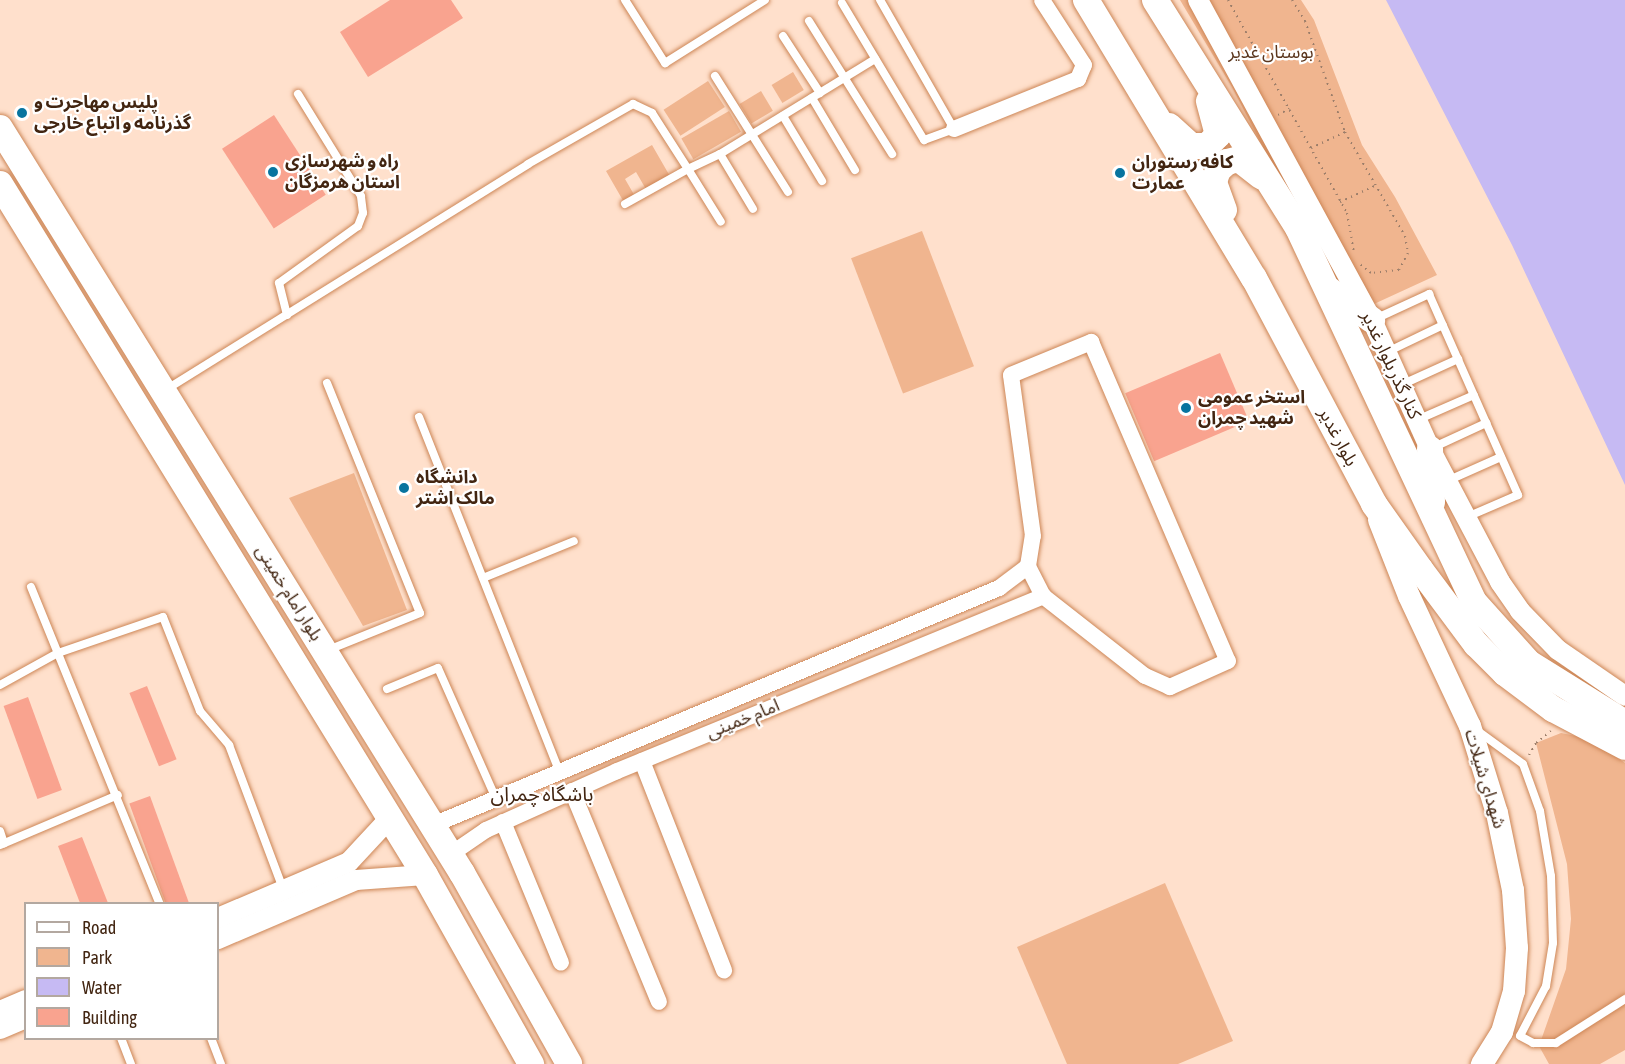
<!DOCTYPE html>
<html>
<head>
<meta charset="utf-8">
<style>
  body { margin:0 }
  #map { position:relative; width:1625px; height:1064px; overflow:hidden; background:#ffe0cc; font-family:"Asap Condensed","Noto Sans Arabic",sans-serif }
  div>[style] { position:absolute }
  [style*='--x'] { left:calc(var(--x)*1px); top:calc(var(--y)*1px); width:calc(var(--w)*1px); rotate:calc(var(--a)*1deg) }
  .green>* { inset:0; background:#f0b58f; transform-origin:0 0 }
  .water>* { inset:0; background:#c6baf3 }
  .building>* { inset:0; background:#f9a38f; transform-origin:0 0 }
  .path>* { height:2px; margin-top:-1px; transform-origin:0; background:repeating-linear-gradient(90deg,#9c7e6a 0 1.5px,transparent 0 6px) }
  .roads { filter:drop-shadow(0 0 2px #cd8656) drop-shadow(0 0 2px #cd8656) }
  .service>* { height:8px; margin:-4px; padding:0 4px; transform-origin:4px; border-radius:4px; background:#fff }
  .minor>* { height:16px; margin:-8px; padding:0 8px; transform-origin:8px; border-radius:8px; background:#fff }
  .tertiary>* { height:20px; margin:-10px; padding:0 10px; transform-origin:10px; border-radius:10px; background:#fff }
  .secondary>* { height:22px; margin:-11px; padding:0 11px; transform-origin:11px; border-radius:11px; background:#fff }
  .primary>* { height:26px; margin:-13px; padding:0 13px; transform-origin:13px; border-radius:13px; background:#fff }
  .dots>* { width:16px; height:16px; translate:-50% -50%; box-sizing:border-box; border:3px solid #fff; border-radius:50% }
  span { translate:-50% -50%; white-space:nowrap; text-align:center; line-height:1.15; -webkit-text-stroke:4.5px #fff; paint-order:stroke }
  .park-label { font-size:18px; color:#5b361d }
  .poi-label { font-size:18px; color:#422511; font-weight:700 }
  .left { translate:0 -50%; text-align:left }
  .street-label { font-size:18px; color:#422511 }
  .neighbourhood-label { font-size:20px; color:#422511 }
  .legend { position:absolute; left:24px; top:902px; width:195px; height:138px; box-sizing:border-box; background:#fff; border:2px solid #b3a8a0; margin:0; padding:8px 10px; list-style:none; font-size:18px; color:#422511 }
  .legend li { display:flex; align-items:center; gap:12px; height:30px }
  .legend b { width:30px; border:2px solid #b3a8a0 }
</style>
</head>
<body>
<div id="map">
  <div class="green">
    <div style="clip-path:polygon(1180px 0,1301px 0,1314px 20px,1362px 145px,1395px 197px,1437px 275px,1350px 315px,1232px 87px)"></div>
    <div style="left:793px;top:72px;width:21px;height:25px;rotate:59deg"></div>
    <div style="left:708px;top:81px;width:31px;height:53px;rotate:57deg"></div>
    <div style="left:761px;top:91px;width:23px;height:25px;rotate:59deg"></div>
    <div style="left:729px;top:111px;width:24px;height:55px;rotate:60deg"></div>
    <div style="clip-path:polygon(652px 145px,671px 178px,647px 191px,636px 172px,625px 179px,636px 198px,625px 204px,606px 171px)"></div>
    <div style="left:922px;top:231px;width:145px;height:76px;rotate:69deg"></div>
    <div style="clip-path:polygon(354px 473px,407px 610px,363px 626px,289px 498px)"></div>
    <div style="clip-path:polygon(1561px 733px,1591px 739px,1625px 763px,1625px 1050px,1600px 1064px,1549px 1064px,1539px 1046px,1566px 969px,1571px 919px,1567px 864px,1536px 743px)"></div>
    <div style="clip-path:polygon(1165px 883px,1233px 1041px,1178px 1064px,1067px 1064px,1017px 947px)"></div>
  </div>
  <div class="water">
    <div style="clip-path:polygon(1386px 0,1625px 0,1625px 485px,1512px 245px)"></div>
  </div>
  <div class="building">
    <div style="clip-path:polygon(390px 0,451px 0,463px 18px,368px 77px,340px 32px)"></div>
    <div style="left:274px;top:115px;width:95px;height:62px;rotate:57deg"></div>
    <div style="left:1220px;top:353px;width:74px;height:103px;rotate:67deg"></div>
    <div style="left:147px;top:686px;width:79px;height:19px;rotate:68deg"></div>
    <div style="left:28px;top:697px;width:99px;height:26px;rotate:70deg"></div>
    <div style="left:150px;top:796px;width:114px;height:22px;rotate:70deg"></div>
    <div style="clip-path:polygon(82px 837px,108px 903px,80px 903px,58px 846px)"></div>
  </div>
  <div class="path">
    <div style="--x:1228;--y:0;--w:244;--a:60.8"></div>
    <div style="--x:1347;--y:213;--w:39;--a:80"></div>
    <div style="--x:1292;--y:0;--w:25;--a:58"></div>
    <div style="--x:1305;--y:21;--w:118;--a:70.2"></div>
    <div style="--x:1345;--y:132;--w:120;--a:60"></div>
    <div style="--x:1405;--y:236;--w:17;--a:80"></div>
    <div style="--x:1408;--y:253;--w:19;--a:118"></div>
    <div style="--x:1399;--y:270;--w:28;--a:174"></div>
    <div style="--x:1371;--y:273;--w:14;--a:-141"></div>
    <div style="--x:1278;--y:115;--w:13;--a:-29"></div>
    <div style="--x:1311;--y:148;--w:38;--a:-25"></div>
    <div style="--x:1340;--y:202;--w:40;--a:-25"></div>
    <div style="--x:1529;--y:755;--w:14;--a:-60"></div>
    <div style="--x:1536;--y:743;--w:19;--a:-39"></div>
  </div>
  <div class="roads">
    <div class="service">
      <div style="--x:625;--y:0;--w:75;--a:57.6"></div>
      <div style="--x:665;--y:63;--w:118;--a:-32.2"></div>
      <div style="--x:842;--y:3;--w:160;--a:59.1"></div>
      <div style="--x:924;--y:140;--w:32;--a:-20"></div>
      <div style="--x:954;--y:129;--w:149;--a:-119.8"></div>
      <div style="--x:809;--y:21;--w:157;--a:58"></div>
      <div style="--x:783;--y:36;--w:68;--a:57"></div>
      <div style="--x:715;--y:76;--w:137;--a:57.8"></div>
      <div style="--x:812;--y:98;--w:84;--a:59.2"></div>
      <div style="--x:783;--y:116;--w:76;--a:59"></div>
      <div style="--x:720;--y:154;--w:64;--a:59"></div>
      <div style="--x:625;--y:204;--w:72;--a:-29.1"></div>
      <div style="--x:688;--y:169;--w:62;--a:58.1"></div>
      <div style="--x:287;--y:315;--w:33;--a:-104"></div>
      <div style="--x:279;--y:283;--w:97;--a:-35.8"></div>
      <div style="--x:358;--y:226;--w:14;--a:-69"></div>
      <div style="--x:363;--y:213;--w:17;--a:-97"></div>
      <div style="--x:361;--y:196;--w:120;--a:-121.7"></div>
      <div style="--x:1375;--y:319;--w:60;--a:-24.8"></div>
      <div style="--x:1429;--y:294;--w:220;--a:66.1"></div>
      <div style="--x:1518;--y:495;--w:56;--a:156.7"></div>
      <div style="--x:1387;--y:352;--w:62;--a:-25.7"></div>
      <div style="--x:327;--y:383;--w:248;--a:68"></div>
      <div style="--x:420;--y:613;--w:99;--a:158.1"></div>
      <div style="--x:1401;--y:385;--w:63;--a:-24.5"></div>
      <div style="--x:167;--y:389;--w:425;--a:-31.9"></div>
      <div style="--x:528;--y:164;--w:121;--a:-29.7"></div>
      <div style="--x:633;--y:104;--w:21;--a:25"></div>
      <div style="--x:652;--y:113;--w:67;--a:57.3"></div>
      <div style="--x:688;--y:169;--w:35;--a:-25"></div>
      <div style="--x:720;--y:154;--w:182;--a:-31.5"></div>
      <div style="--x:419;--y:417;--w:383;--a:68.4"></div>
      <div style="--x:1417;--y:420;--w:62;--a:-23.7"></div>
      <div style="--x:1432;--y:448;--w:60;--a:-24.8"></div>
      <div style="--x:1447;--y:481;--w:59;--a:-24"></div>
      <div style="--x:483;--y:578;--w:98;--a:-22.1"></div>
      <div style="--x:31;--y:587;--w:342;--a:67.9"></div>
      <div style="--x:0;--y:685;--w:66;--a:-28.9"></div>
      <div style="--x:58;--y:653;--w:111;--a:-18.9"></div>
      <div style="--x:163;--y:617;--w:101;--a:68.5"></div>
      <div style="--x:200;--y:711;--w:45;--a:49.5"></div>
      <div style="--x:229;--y:745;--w:156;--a:69.4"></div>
      <div style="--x:387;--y:689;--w:55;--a:-22.4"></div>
      <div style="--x:438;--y:668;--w:143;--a:66.1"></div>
      <div style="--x:1475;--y:729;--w:59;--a:36.1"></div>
      <div style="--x:1523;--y:764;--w:50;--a:70.1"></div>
      <div style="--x:1540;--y:811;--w:66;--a:80.4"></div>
      <div style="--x:1551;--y:876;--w:67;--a:88.3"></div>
      <div style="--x:1553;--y:943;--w:44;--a:99.2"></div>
      <div style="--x:1546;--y:986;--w:56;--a:117.5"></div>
      <div style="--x:1520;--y:1036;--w:15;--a:28"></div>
      <div style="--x:1533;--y:1043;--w:23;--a:0"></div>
      <div style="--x:1556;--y:1043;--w:82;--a:-32.5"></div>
      <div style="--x:0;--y:831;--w:13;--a:72"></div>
      <div style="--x:0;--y:845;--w:128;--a:-23"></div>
      <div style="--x:121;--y:1038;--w:28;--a:69"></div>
      <div style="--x:211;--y:1038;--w:28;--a:69"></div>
    </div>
    <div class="minor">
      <div style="--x:954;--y:129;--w:134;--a:-22"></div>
      <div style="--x:1078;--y:79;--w:15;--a:-67"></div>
      <div style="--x:1084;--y:65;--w:77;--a:-122.9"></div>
      <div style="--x:1091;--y:342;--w:347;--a:66.8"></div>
      <div style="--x:1228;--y:661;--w:64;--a:155.9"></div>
      <div style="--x:1170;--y:687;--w:27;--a:-156"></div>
      <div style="--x:1145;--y:676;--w:130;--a:-141.9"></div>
      <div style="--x:1043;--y:596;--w:34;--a:-117"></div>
      <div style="--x:1028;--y:566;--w:30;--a:-81"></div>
      <div style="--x:1033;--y:536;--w:162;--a:-97.8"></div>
      <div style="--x:1011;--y:375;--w:87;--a:-22.4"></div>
      <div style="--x:642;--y:761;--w:225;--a:68.6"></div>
      <div style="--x:572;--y:791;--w:228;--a:67.6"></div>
      <div style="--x:503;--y:822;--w:152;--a:67.6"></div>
      <div style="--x:433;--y:825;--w:614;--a:-22.72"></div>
      <div style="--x:999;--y:588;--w:36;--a:-37"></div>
      <div style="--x:451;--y:854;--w:42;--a:-34.4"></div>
      <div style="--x:486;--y:830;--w:144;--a:-24.2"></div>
      <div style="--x:617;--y:771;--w:461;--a:-22.3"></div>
    </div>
    <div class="tertiary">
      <div style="--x:1198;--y:0;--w:364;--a:61.5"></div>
      <div style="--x:1372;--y:320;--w:141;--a:65.8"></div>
      <div style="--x:1430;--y:449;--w:150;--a:62.2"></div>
      <div style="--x:1500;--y:582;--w:35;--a:55"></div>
      <div style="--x:1520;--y:611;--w:54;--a:45.7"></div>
      <div style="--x:1558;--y:650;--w:81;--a:34.5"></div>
      <div style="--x:218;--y:918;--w:142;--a:-23.1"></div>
      <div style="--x:349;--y:862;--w:59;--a:-47.1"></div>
      <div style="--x:218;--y:939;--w:150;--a:-23.1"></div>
      <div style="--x:356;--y:880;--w:69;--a:-4.1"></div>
      <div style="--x:0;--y:1011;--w:28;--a:-23"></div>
      <div style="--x:0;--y:1029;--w:28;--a:-23"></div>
    </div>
    <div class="secondary">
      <div style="--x:1379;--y:520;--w:82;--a:68.5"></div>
      <div style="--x:1409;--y:596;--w:144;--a:64.9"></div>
      <div style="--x:1470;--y:726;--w:91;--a:72.8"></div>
      <div style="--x:1497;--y:813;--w:79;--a:78.3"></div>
      <div style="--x:1513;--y:890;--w:58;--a:86.1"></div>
      <div style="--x:1517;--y:948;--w:43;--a:94"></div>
      <div style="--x:1514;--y:991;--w:43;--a:106.3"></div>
      <div style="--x:1502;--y:1032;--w:38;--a:122"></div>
    </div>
    <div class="primary">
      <div style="--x:1086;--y:0;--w:325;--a:58.9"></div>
      <div style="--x:1254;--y:278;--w:256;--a:62"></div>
      <div style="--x:1374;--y:504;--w:80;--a:54.7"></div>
      <div style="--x:1420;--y:569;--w:94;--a:53.3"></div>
      <div style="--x:1476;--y:644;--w:41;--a:45"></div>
      <div style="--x:1505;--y:673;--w:60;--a:36.9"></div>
      <div style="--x:1553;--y:709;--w:81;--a:27.8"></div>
      <div style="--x:1155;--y:0;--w:269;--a:57.9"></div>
      <div style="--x:1298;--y:228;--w:413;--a:64.8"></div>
      <div style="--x:1474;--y:602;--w:82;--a:48"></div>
      <div style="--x:1529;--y:663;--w:113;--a:32"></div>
      <div style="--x:1169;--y:126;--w:30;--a:42"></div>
      <div style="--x:1191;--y:146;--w:16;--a:0"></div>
      <div style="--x:1207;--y:146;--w:16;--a:-45"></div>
      <div style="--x:1218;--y:135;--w:35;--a:-105"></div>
      <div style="--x:0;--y:128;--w:877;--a:58.2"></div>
      <div style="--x:462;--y:873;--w:219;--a:60.7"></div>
      <div style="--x:0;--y:184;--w:811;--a:58.41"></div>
      <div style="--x:425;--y:875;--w:217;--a:60.7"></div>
      <div style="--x:1224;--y:210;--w:30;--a:-110"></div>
      <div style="--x:1214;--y:182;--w:13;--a:-72"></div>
      <div style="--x:1218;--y:170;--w:12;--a:-42"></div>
      <div style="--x:1227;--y:162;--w:12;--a:-14"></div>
      <div style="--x:1239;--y:159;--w:28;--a:38"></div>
      <div style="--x:1328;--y:289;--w:54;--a:35.2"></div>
      <div style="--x:1430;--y:449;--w:53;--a:87.8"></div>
    </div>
  </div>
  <div class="dots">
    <div style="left:22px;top:113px;background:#08749f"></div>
    <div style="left:273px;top:172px;background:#08749f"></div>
    <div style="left:1120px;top:173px;background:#08749f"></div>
    <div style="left:1186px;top:408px;background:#08749f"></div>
    <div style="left:404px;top:488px;background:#08749f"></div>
  </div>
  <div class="park-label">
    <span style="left:1271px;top:52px">بوستان غدیر</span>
  </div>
  <div class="poi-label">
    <span class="left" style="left:34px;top:113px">پلیس مهاجرت و<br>گذرنامه و اتباع خارجى</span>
    <span class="left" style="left:285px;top:172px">راه و شهرسازی<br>استان هرمزگان</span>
    <span class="left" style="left:1132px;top:173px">کافه رستوران<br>عمارت</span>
    <span class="left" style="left:1198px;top:408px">استخر عمومی<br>شهید چمران</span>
    <span class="left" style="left:416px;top:488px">دانشگاه<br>مالک اشتر</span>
  </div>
  <div class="street-label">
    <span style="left:1391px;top:365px;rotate:65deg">کنار گذر بلوار غدیر</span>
    <span style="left:1338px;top:437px;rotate:62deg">بلوار غدیر</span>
    <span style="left:289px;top:593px;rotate:58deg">بلوار امام خمینی</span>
    <span style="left:743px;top:719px;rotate:-22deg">امام خمینی</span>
    <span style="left:1485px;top:779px;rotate:73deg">شهدای شیلات</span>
  </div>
  <div class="neighbourhood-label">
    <span style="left:542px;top:793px">باشگاه چمران</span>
  </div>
  <ul class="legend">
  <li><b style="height:8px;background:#fff"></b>Road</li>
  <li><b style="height:16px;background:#f0b58f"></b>Park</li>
  <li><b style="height:16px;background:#c6baf3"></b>Water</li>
  <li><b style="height:16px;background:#f9a38f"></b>Building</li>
  </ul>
</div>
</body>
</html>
